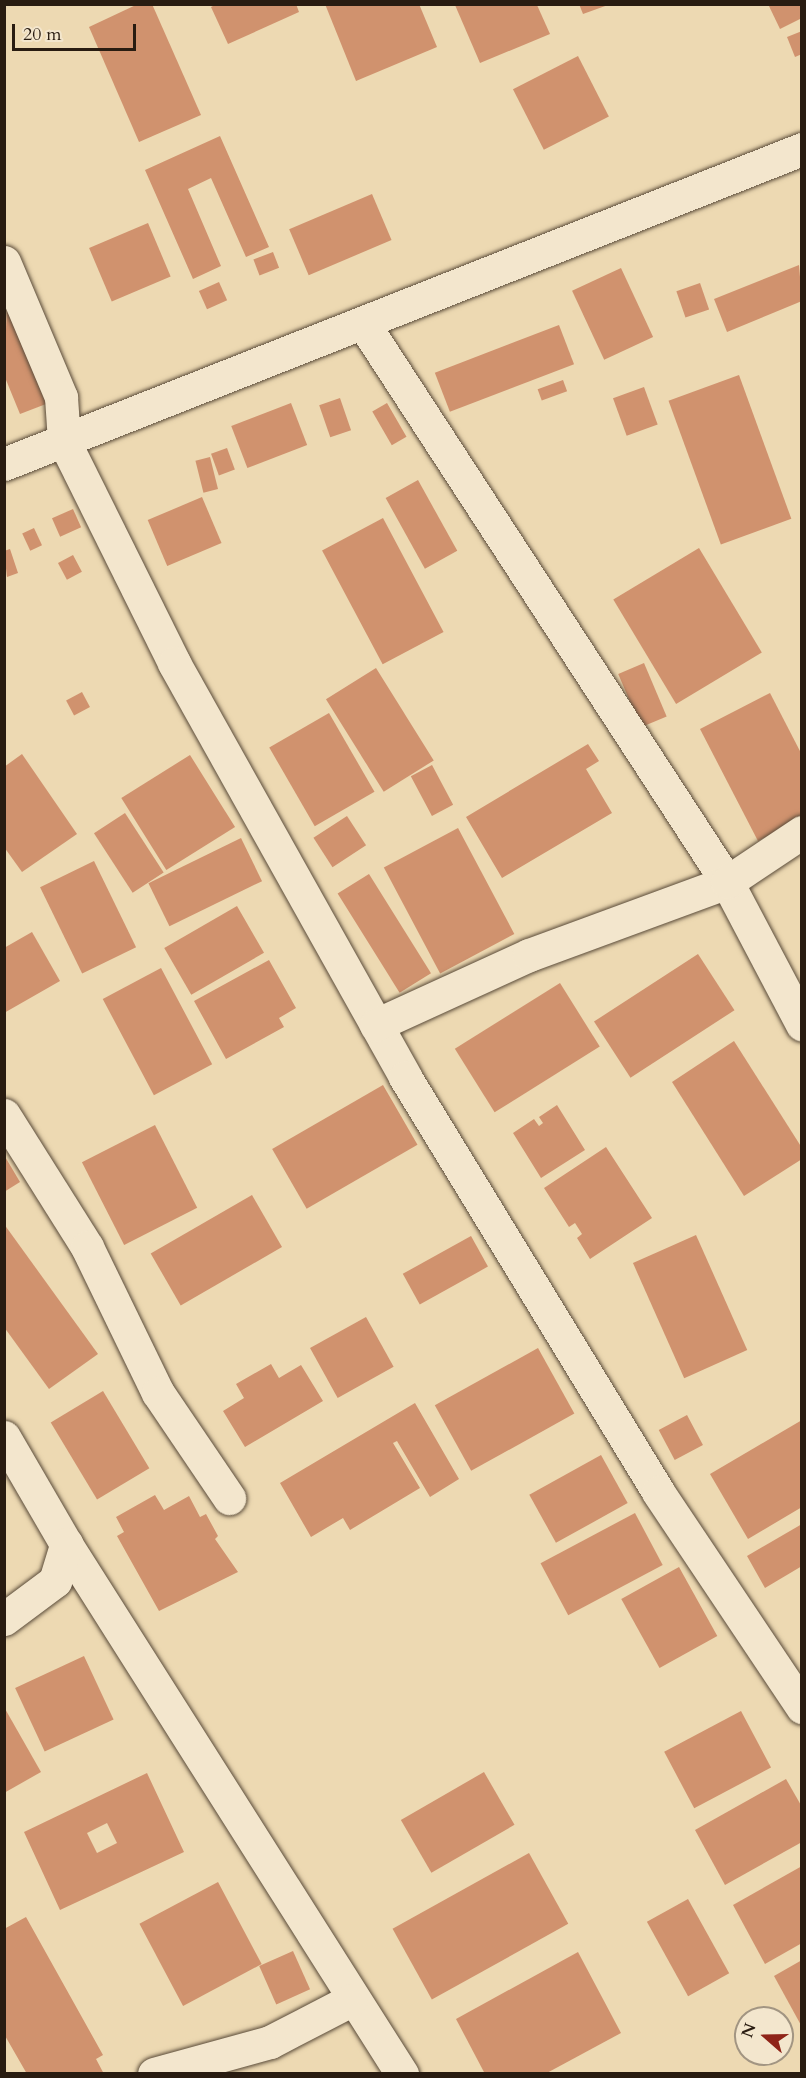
<!DOCTYPE html>
<html>
<head>
<meta charset="utf-8">
<style>
  body { margin:0 }
  #map { position:relative; width:806px; height:2078px; overflow:hidden; background:#edd9b2; font-family:Cardo,serif }
  div>[style] { position:absolute }
  [style*='--x'] { left:calc(var(--x)*1px); top:calc(var(--y)*1px); width:calc(var(--w)*1px); rotate:calc(var(--a)*1deg) }
  .building>* { inset:0; background:#d0926e; transform-origin:0 0 }
  .roads { filter:drop-shadow(0 0 2px #5a4b39) drop-shadow(0 0 2px #5a4b39) }
  .minor>* { height:33px; margin:-16.5px; padding:0 16.5px; transform-origin:16.5px; border-radius:16.5px; background:#f3e6cd }
  span { translate:-50% -50%; white-space:nowrap; text-align:center; line-height:1.15; -webkit-text-stroke:4.5px #f3e6cd; paint-order:stroke }
  .frame { position:absolute; inset:0; border:6px solid #291c11; pointer-events:none }
  .north { position:absolute; left:734px; top:2006px; width:60px; height:60px; box-sizing:border-box; background:#f3e6cd; border:2px solid #a29582; border-radius:50%; rotate:290deg; font-size:16px; font-weight:700; line-height:24px; text-align:center; color:#291c11 }
  .north::after { content:''; display:block; margin:auto; width:21px; height:27px; background:#8f2418; clip-path:polygon(50% 0,100% 100%,50% 72%,0 100%) }
  .scale { position:absolute; left:12px; top:24px; width:124px; height:27px; box-sizing:border-box; border:3px solid #291c11; border-top:0; padding-left:8px; font-size:18px; line-height:21px; white-space:nowrap; color:#291c11; -webkit-text-stroke:4px #f3e6cd; paint-order:stroke }
</style>
</head>
<body>
<div id="map">
  <div class="building">
    <div style="clip-path:polygon(138px 4px,152px 4px,201px 115px,139px 142px,89px 27px)"></div>
    <div style="clip-path:polygon(217px 4px,296px 4px,299px 12px,228px 44px,211px 7px)"></div>
    <div style="clip-path:polygon(325px 4px,419px 4px,437px 47px,356px 81px)"></div>
    <div style="clip-path:polygon(579px 4px,608px 4px,608px 5px,583px 14px)"></div>
    <div style="clip-path:polygon(768px 4px,802px 4px,802px 18px,780px 29px)"></div>
    <div style="clip-path:polygon(455px 5px,537px 5px,550px 34px,480px 63px)"></div>
    <div style="clip-path:polygon(802px 31px,802px 54px,795px 57px,787px 37px)"></div>
    <div style="left:578px;top:56px;width:68px;height:73px;rotate:63deg"></div>
    <div style="clip-path:polygon(220px 136px,269px 247px,246px 257px,211px 178px,188px 189px,221px 266px,193px 279px,145px 170px)"></div>
    <div style="left:372px;top:194px;width:50px;height:90px;rotate:67deg"></div>
    <div style="left:148px;top:223px;width:58px;height:64px;rotate:67deg"></div>
    <div style="left:273px;top:252px;width:17px;height:21px;rotate:69deg"></div>
    <div style="clip-path:polygon(799px 265px,802px 301px,727px 332px,714px 299px)"></div>
    <div style="left:621px;top:268px;width:76px;height:54px;rotate:65deg"></div>
    <div style="left:219px;top:282px;width:20px;height:22px;rotate:66deg"></div>
    <div style="left:700px;top:283px;width:28px;height:25px;rotate:71deg"></div>
    <div style="clip-path:polygon(7px 306px,46px 404px,20px 414px,4px 375px)"></div>
    <div style="left:559px;top:325px;width:42px;height:133px;rotate:69deg"></div>
    <div style="left:739px;top:375px;width:153px;height:75px;rotate:70deg"></div>
    <div style="left:563px;top:380px;width:12px;height:27px;rotate:70deg"></div>
    <div style="left:644px;top:387px;width:40px;height:33px;rotate:70deg"></div>
    <div style="left:340px;top:398px;width:34px;height:22px;rotate:71deg"></div>
    <div style="left:291px;top:403px;width:45px;height:64px;rotate:69deg"></div>
    <div style="left:387px;top:403px;width:39px;height:17px;rotate:60deg"></div>
    <div style="left:227px;top:448px;width:23px;height:17px;rotate:70deg"></div>
    <div style="left:210px;top:457px;width:33px;height:15px;rotate:76deg"></div>
    <div style="left:418px;top:480px;width:81px;height:37px;rotate:61deg"></div>
    <div style="left:202px;top:497px;width:50px;height:59px;rotate:67deg"></div>
    <div style="left:73px;top:509px;width:20px;height:23px;rotate:66deg"></div>
    <div style="left:383px;top:518px;width:129px;height:69px;rotate:62deg"></div>
    <div style="left:34px;top:528px;width:19px;height:13px;rotate:65deg"></div>
    <div style="left:699px;top:548px;width:122px;height:100px;rotate:59deg"></div>
    <div style="clip-path:polygon(10px 549px,18px 573px,7px 577px,4px 551px)"></div>
    <div style="left:73px;top:555px;width:19px;height:17px;rotate:62deg"></div>
    <div style="left:644px;top:663px;width:58px;height:28px;rotate:67deg"></div>
    <div style="left:376px;top:668px;width:109px;height:59px;rotate:58deg"></div>
    <div style="left:82px;top:692px;width:17px;height:18px;rotate:62deg"></div>
    <div style="clip-path:polygon(770px 693px,802px 755px,802px 818px,758px 841px,700px 729px)"></div>
    <div style="left:329px;top:713px;width:91px;height:69px;rotate:60deg"></div>
    <div style="clip-path:polygon(588px 744px,599px 761px,586px 769px,612px 813px,502px 878px,466px 817px)"></div>
    <div style="clip-path:polygon(22px 754px,77px 834px,22px 872px,4px 847px,4px 767px)"></div>
    <div style="left:190px;top:755px;width:85px;height:81px;rotate:58deg"></div>
    <div style="left:432px;top:765px;width:45px;height:24px;rotate:62deg"></div>
    <div style="left:125px;top:813px;width:71px;height:37px;rotate:57deg"></div>
    <div style="left:347px;top:816px;width:35px;height:40px;rotate:57deg"></div>
    <div style="left:458px;top:828px;width:120px;height:84px;rotate:62deg"></div>
    <div style="left:241px;top:838px;width:48px;height:103px;rotate:64deg"></div>
    <div style="left:94px;top:861px;width:96px;height:60px;rotate:64deg"></div>
    <div style="left:369px;top:874px;width:117px;height:37px;rotate:58deg"></div>
    <div style="left:237px;top:906px;width:54px;height:84px;rotate:60deg"></div>
    <div style="clip-path:polygon(32px 932px,60px 981px,4px 1013px,4px 948px)"></div>
    <div style="left:698px;top:954px;width:67px;height:124px;rotate:57deg"></div>
    <div style="clip-path:polygon(269px 960px,296px 1008px,279px 1018px,284px 1027px,226px 1059px,194px 1001px)"></div>
    <div style="left:161px;top:968px;width:109px;height:66px;rotate:62deg"></div>
    <div style="left:560px;top:983px;width:75px;height:124px;rotate:58deg"></div>
    <div style="clip-path:polygon(734px 1041px,802px 1148px,802px 1159px,744px 1196px,672px 1082px)"></div>
    <div style="left:383px;top:1085px;width:69px;height:128px;rotate:60deg"></div>
    <div style="clip-path:polygon(557px 1105px,585px 1150px,541px 1178px,513px 1133px,534px 1119px,539px 1126px,543px 1123px,539px 1117px)"></div>
    <div style="left:155px;top:1125px;width:93px;height:82px;rotate:63deg"></div>
    <div style="clip-path:polygon(606px 1147px,652px 1218px,590px 1259px,577px 1238px,582px 1234px,575px 1223px,569px 1227px,544px 1188px)"></div>
    <div style="clip-path:polygon(4px 1155px,20px 1182px,4px 1192px)"></div>
    <div style="left:252px;top:1195px;width:60px;height:117px;rotate:60deg"></div>
    <div style="clip-path:polygon(4px 1224px,98px 1354px,49px 1389px,4px 1327px)"></div>
    <div style="left:696px;top:1235px;width:126px;height:69px;rotate:66deg"></div>
    <div style="left:471px;top:1236px;width:35px;height:78px;rotate:61deg"></div>
    <div style="left:366px;top:1317px;width:57px;height:64px;rotate:61deg"></div>
    <div style="left:538px;top:1348px;width:75px;height:118px;rotate:61deg"></div>
    <div style="clip-path:polygon(271px 1364px,279px 1378px,301px 1365px,323px 1401px,245px 1447px,223px 1411px,244px 1398px,236px 1384px)"></div>
    <div style="left:103px;top:1391px;width:90px;height:61px;rotate:59deg"></div>
    <div style="clip-path:polygon(415px 1403px,459px 1479px,430px 1497px,397px 1441px,393px 1443px,420px 1488px,350px 1530px,343px 1518px,311px 1537px,280px 1483px)"></div>
    <div style="left:687px;top:1415px;width:34px;height:32px;rotate:62deg"></div>
    <div style="clip-path:polygon(802px 1420px,802px 1507px,748px 1539px,710px 1474px)"></div>
    <div style="left:601px;top:1455px;width:55px;height:82px;rotate:61deg"></div>
    <div style="clip-path:polygon(155px 1495px,164px 1510px,189px 1496px,200px 1517px,206px 1514px,218px 1536px,215px 1539px,238px 1572px,159px 1611px,117px 1536px,124px 1532px,116px 1517px)"></div>
    <div style="left:635px;top:1513px;width:59px;height:107px;rotate:62deg"></div>
    <div style="clip-path:polygon(802px 1524px,802px 1566px,765px 1588px,747px 1556px)"></div>
    <div style="left:679px;top:1567px;width:79px;height:66px;rotate:61deg"></div>
    <div style="left:84px;top:1656px;width:70px;height:76px;rotate:65deg"></div>
    <div style="clip-path:polygon(4px 1707px,41px 1772px,4px 1793px)"></div>
    <div style="left:741px;top:1711px;width:64px;height:87px;rotate:62deg"></div>
    <div style="left:484px;top:1772px;width:61px;height:96px;rotate:60deg"></div>
    <div style="clip-path:polygon(evenodd,147px 1773px,184px 1852px,60px 1910px,24px 1832px,147px 1773px,107px 1823px,117px 1843px,97px 1853px,87px 1833px,107px 1823px)"></div>
    <div style="clip-path:polygon(786px 1779px,802px 1807px,802px 1842px,725px 1885px,695px 1830px)"></div>
    <div style="left:529px;top:1853px;width:81px;height:156px;rotate:61deg"></div>
    <div style="clip-path:polygon(802px 1866px,802px 1943px,765px 1964px,733px 1905px)"></div>
    <div style="left:218px;top:1882px;width:93px;height:89px;rotate:62deg"></div>
    <div style="left:688px;top:1899px;width:85px;height:47px;rotate:61deg"></div>
    <div style="clip-path:polygon(26px 1917px,103px 2055px,96px 2059px,104px 2074px,27px 2074px,4px 2034px,4px 1929px)"></div>
    <div style="left:293px;top:1951px;width:42px;height:37px;rotate:66deg"></div>
    <div style="clip-path:polygon(578px 1952px,621px 2033px,545px 2074px,485px 2074px,456px 2019px)"></div>
    <div style="clip-path:polygon(802px 1960px,802px 2027px,774px 1976px)"></div>
  </div>
  <div class="roads">
    <div class="minor">
      <div style="--x:4;--y:262;--w:147;--a:67.1"></div>
      <div style="--x:61;--y:397;--w:44;--a:86.1"></div>
      <div style="--x:64;--y:441;--w:248;--a:63.6"></div>
      <div style="--x:174;--y:663;--w:474;--a:60.8"></div>
      <div style="--x:405;--y:1077;--w:486;--a:58.6"></div>
      <div style="--x:658;--y:1492;--w:259;--a:56.2"></div>
      <div style="--x:363;--y:323;--w:667;--a:56.93"></div>
      <div style="--x:727;--y:882;--w:161;--a:62.2"></div>
      <div style="--x:4;--y:464;--w:858;--a:-21.54"></div>
      <div style="--x:376;--y:1025;--w:168;--a:-24.6"></div>
      <div style="--x:529;--y:955;--w:211;--a:-20.2"></div>
      <div style="--x:727;--y:882;--w:90;--a:-33.7"></div>
      <div style="--x:4;--y:1115;--w:156;--a:57.8"></div>
      <div style="--x:87;--y:1247;--w:162;--a:64.1"></div>
      <div style="--x:158;--y:1393;--w:127;--a:55.9"></div>
      <div style="--x:4;--y:1437;--w:124;--a:59.9"></div>
      <div style="--x:66;--y:1544;--w:628;--a:57.63"></div>
      <div style="--x:4;--y:1619;--w:64;--a:-36.7"></div>
      <div style="--x:55;--y:1581;--w:39;--a:-73"></div>
      <div style="--x:154;--y:2074;--w:120;--a:-15.4"></div>
      <div style="--x:270;--y:2042;--w:91;--a:-27.4"></div>
    </div>
  </div>
  <div class="frame"></div>
  <div class="north">N</div>
  <div class="scale">20 m</div>
</div>
</body>
</html>
